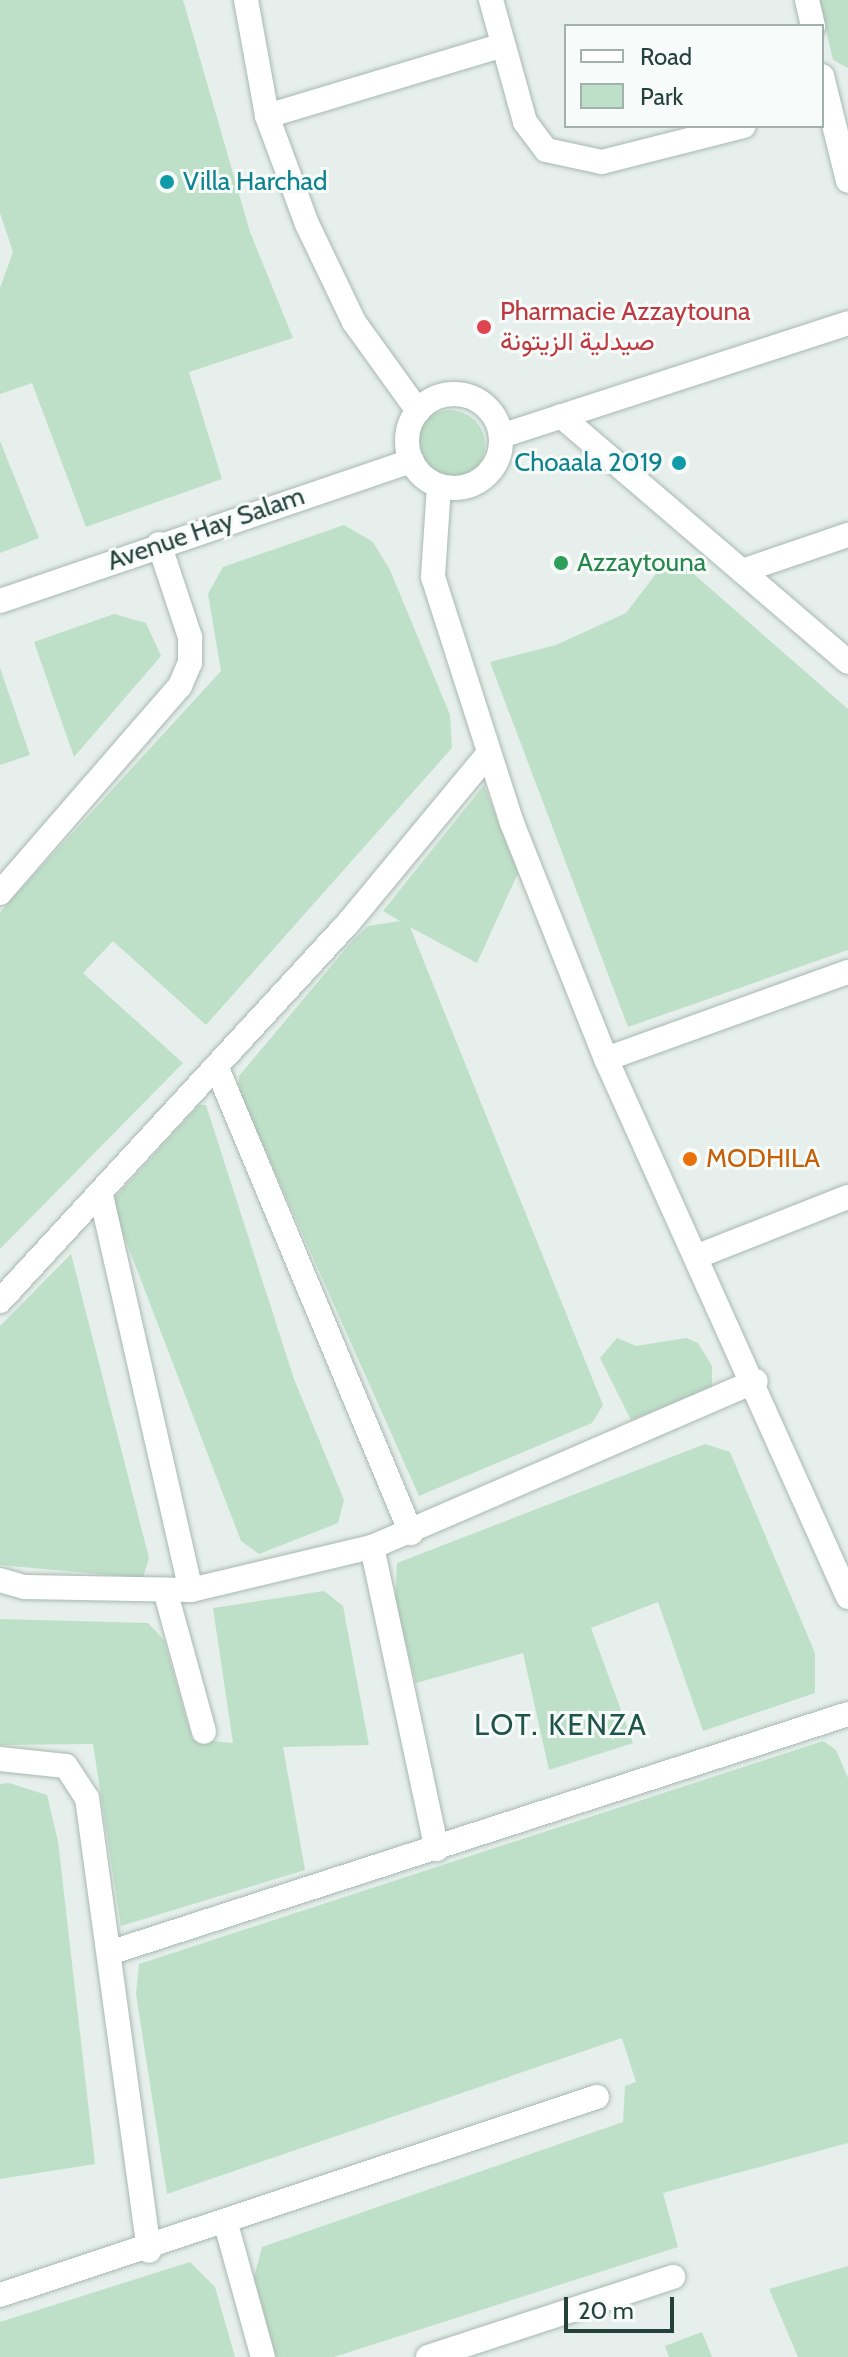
<!DOCTYPE html>
<html>
<head>
<meta charset="utf-8">
<style>
  body { margin:0 }
  #map { position:relative; width:848px; height:2357px; overflow:hidden; background:#e6efeb; font-family:Cabin,Vazirmatn,sans-serif }
  div>[style] { position:absolute }
  [style*='--x'] { left:calc(var(--x)*1px); top:calc(var(--y)*1px); width:calc(var(--w)*1px); rotate:calc(var(--a)*1deg) }
  .green>* { inset:0; background:#bfe0c8 }
  .round { border-radius:50% }
  .roads { filter:drop-shadow(0 0 2px #a8b8b2) drop-shadow(0 0 2px #a8b8b2) }
  .minor>* { height:24px; margin:-12px; padding:0 12px; transform-origin:12px; border-radius:12px; background:#fff }
  .minor>.ring { margin:-12px; padding:0; box-sizing:content-box; background:none; border:24px solid #fff; border-radius:50% }
  .dots>* { width:22px; height:22px; translate:-50% -50%; box-sizing:border-box; border:4px solid #f7fbf9; border-radius:50% }
  span { translate:-50% -50%; white-space:nowrap; text-align:center; line-height:1.15; -webkit-text-stroke:6px #f7fbf9; paint-order:stroke }
  .culture-label { font-size:26px; color:#0d838f }
  .left { translate:0 -50%; text-align:left }
  .right { translate:-100% -50%; text-align:right }
  .health-label { font-size:26px; color:#be3a42 }
  .street-label { font-size:26px; color:#24423a }
  .leisure-label { font-size:26px; color:#27864d }
  .food-label { font-size:26px; color:#c56008 }
  .quarter-label { font-size:30px; color:#1f5548; letter-spacing:2px }
  .legend { position:absolute; left:564px; top:24px; width:260px; height:104px; box-sizing:border-box; background:#f7fbf9; border:2px solid #a3b1ad; margin:0; padding:10px 14px; list-style:none; font-size:24px; color:#24423a }
  .legend li { display:flex; align-items:center; gap:16px; height:40px }
  .legend b { width:40px; border:2px solid #a3b1ad }
  .scale { position:absolute; left:564px; top:2297px; width:110px; height:36px; box-sizing:border-box; border:4px solid #24423a; border-top:0; padding-left:10px; font-size:24px; line-height:28px; white-space:nowrap; color:#24423a; -webkit-text-stroke:6px #f7fbf9; paint-order:stroke }
</style>
</head>
<body>
<div id="map">
  <div class="green">
    <div style="clip-path:polygon(0 0,183px 0,250px 232px,293px 338px,189px 372px,222px 479px,86px 527px,32px 383px,0 394px,0 288px,13px 252px,0 213px)"></div>
    <div style="clip-path:polygon(819px 0,848px 0,848px 68px,833px 60px)"></div>
    <div class="round" style="left:415px;top:410px;width:70px;height:70px"></div>
    <div style="clip-path:polygon(0 441px,39px 538px,0 553px)"></div>
    <div style="clip-path:polygon(344px 525px,373px 542px,390px 570px,450px 715px,452px 748px,206px 1025px,113px 941px,83px 973px,183px 1063px,0 1249px,0 912px,221px 671px,208px 594px,223px 567px)"></div>
    <div style="clip-path:polygon(671px 554px,848px 709px,848px 950px,628px 1027px,490px 662px,556px 645px,626px 613px)"></div>
    <div style="clip-path:polygon(114px 614px,146px 623px,161px 656px,74px 757px,34px 642px)"></div>
    <div style="clip-path:polygon(0 668px,30px 755px,0 765px)"></div>
    <div style="clip-path:polygon(484px 785px,518px 873px,477px 963px,410px 927px,603px 1405px,592px 1423px,419px 1496px,239px 1091px,239px 1076px,353px 940px,368px 926px,400px 921px,383px 911px)"></div>
    <div style="clip-path:polygon(199px 1105px,206px 1105px,294px 1379px,344px 1500px,338px 1523px,259px 1554px,241px 1541px,111px 1202px)"></div>
    <div style="clip-path:polygon(71px 1254px,149px 1558px,143px 1578px,0 1565px,0 1326px)"></div>
    <div style="clip-path:polygon(617px 1338px,636px 1346px,686px 1338px,698px 1343px,712px 1366px,712px 1387px,631px 1420px,600px 1358px)"></div>
    <div style="clip-path:polygon(705px 1444px,730px 1452px,815px 1653px,815px 1693px,703px 1731px,658px 1602px,591px 1628px,633px 1743px,549px 1770px,523px 1653px,416px 1683px,395px 1601px,397px 1563px)"></div>
    <div style="clip-path:polygon(324px 1591px,343px 1606px,369px 1745px,283px 1747px,305px 1870px,121px 1926px,93px 1744px,0 1745px,0 1619px,148px 1623px,164px 1640px,192px 1739px,233px 1743px,213px 1608px)"></div>
    <div style="clip-path:polygon(823px 1741px,836px 1750px,848px 1778px,848px 2143px,663px 2193px,678px 2247px,334px 2357px,276px 2357px,254px 2277px,262px 2247px,623px 2122px,625px 2086px,636px 2082px,622px 2038px,167px 2194px,136px 1994px,139px 1964px)"></div>
    <div style="clip-path:polygon(9px 1783px,47px 1795px,58px 1841px,95px 2164px,0 2179px,0 1784px)"></div>
    <div style="clip-path:polygon(190px 2262px,215px 2287px,235px 2357px,0 2357px,0 2322px)"></div>
    <div style="clip-path:polygon(848px 2266px,848px 2357px,798px 2357px,769px 2289px)"></div>
    <div style="clip-path:polygon(702px 2332px,712px 2357px,669px 2357px,665px 2346px)"></div>
  </div>
  <div class="roads">
    <div class="minor">
      <div style="--x:246;--y:0;--w:118;--a:79.7"></div>
      <div style="--x:267;--y:116;--w:115;--a:69.7"></div>
      <div style="--x:307;--y:224;--w:109;--a:64.4"></div>
      <div style="--x:354;--y:322;--w:110;--a:54.3"></div>
      <div style="--x:491;--y:0;--w:127;--a:74.4"></div>
      <div style="--x:525;--y:122;--w:35;--a:53"></div>
      <div style="--x:546;--y:150;--w:57;--a:12.1"></div>
      <div style="--x:602;--y:162;--w:146;--a:-14.2"></div>
      <div style="--x:807;--y:0;--w:27;--a:77"></div>
      <div style="--x:822;--y:76;--w:108;--a:76.1"></div>
      <div style="--x:267;--y:116;--w:246;--a:-16.7"></div>
      <div class="ring" style="left:407px;top:394px;width:70px;height:70px"></div>
      <div style="--x:561;--y:416;--w:378;--a:40.6"></div>
      <div style="--x:501;--y:436;--w:365;--a:-18"></div>
      <div style="--x:439;--y:486;--w:91;--a:93.8"></div>
      <div style="--x:433;--y:577;--w:258;--a:72.2"></div>
      <div style="--x:512;--y:823;--w:254;--a:68.3"></div>
      <div style="--x:606;--y:1059;--w:590;--a:65.78"></div>
      <div style="--x:742;--y:571;--w:112;--a:-18.8"></div>
      <div style="--x:0;--y:601;--w:435;--a:-18.8"></div>
      <div style="--x:0;--y:893;--w:274;--a:-49"></div>
      <div style="--x:180;--y:686;--w:25;--a:-67"></div>
      <div style="--x:190;--y:663;--w:26;--a:-90"></div>
      <div style="--x:190;--y:637;--w:98;--a:-108.4"></div>
      <div style="--x:606;--y:1059;--w:257;--a:-19.8"></div>
      <div style="--x:217;--y:1068;--w:504;--a:67.35"></div>
      <div style="--x:101;--y:1195;--w:405;--a:77.2"></div>
      <div style="--x:698;--y:1256;--w:161;--a:-21.5"></div>
      <div style="--x:0;--y:1301;--w:515;--a:-47.36"></div>
      <div style="--x:349;--y:922;--w:218;--a:-50.4"></div>
      <div style="--x:372;--y:1547;--w:309;--a:77.9"></div>
      <div style="--x:0;--y:1580;--w:26;--a:16"></div>
      <div style="--x:25;--y:1587;--w:166;--a:1"></div>
      <div style="--x:191;--y:1590;--w:186;--a:-13.4"></div>
      <div style="--x:372;--y:1547;--w:418;--a:-23.4"></div>
      <div style="--x:165;--y:1590;--w:147;--a:74.6"></div>
      <div style="--x:0;--y:1759;--w:66;--a:6.1"></div>
      <div style="--x:66;--y:1766;--w:38;--a:57"></div>
      <div style="--x:87;--y:1798;--w:457;--a:82.2"></div>
      <div style="--x:109;--y:1953;--w:777;--a:-17.92"></div>
      <div style="--x:226;--y:2224;--w:138;--a:74.5"></div>
      <div style="--x:0;--y:2295;--w:629;--a:-18.35"></div>
      <div style="--x:428;--y:2357;--w:258;--a:-18.1"></div>
    </div>
  </div>
  <div class="dots">
    <div style="left:167px;top:182px;background:#0f9aa8"></div>
    <div style="left:484px;top:327px;background:#e0444e"></div>
    <div style="left:679px;top:463px;background:#0f9aa8"></div>
    <div style="left:561px;top:563px;background:#2e9e5b"></div>
    <div style="left:690px;top:1159px;background:#e8710a"></div>
  </div>
  <div class="culture-label">
    <span class="left" style="left:183px;top:182px">Villa Harchad</span>
    <span class="right" style="left:663px;top:463px">Choaala 2019</span>
  </div>
  <div class="health-label">
    <span class="left" style="left:500px;top:327px">Pharmacie Azzaytouna<br>صيدلية الزيتونة</span>
  </div>
  <div class="street-label">
    <span style="left:206px;top:529px;rotate:-19deg">Avenue Hay Salam</span>
  </div>
  <div class="leisure-label">
    <span class="left" style="left:577px;top:563px">Azzaytouna</span>
  </div>
  <div class="food-label">
    <span class="left" style="left:706px;top:1159px">MODHILA</span>
  </div>
  <div class="quarter-label">
    <span style="left:561px;top:1725px">LOT. KENZA</span>
  </div>
  <ul class="legend">
  <li><b style="height:10px;background:#fff"></b>Road</li>
  <li><b style="height:22px;background:#bfe0c8"></b>Park</li>
  </ul>
  <div class="scale">20 m</div>
</div>
</body>
</html>
